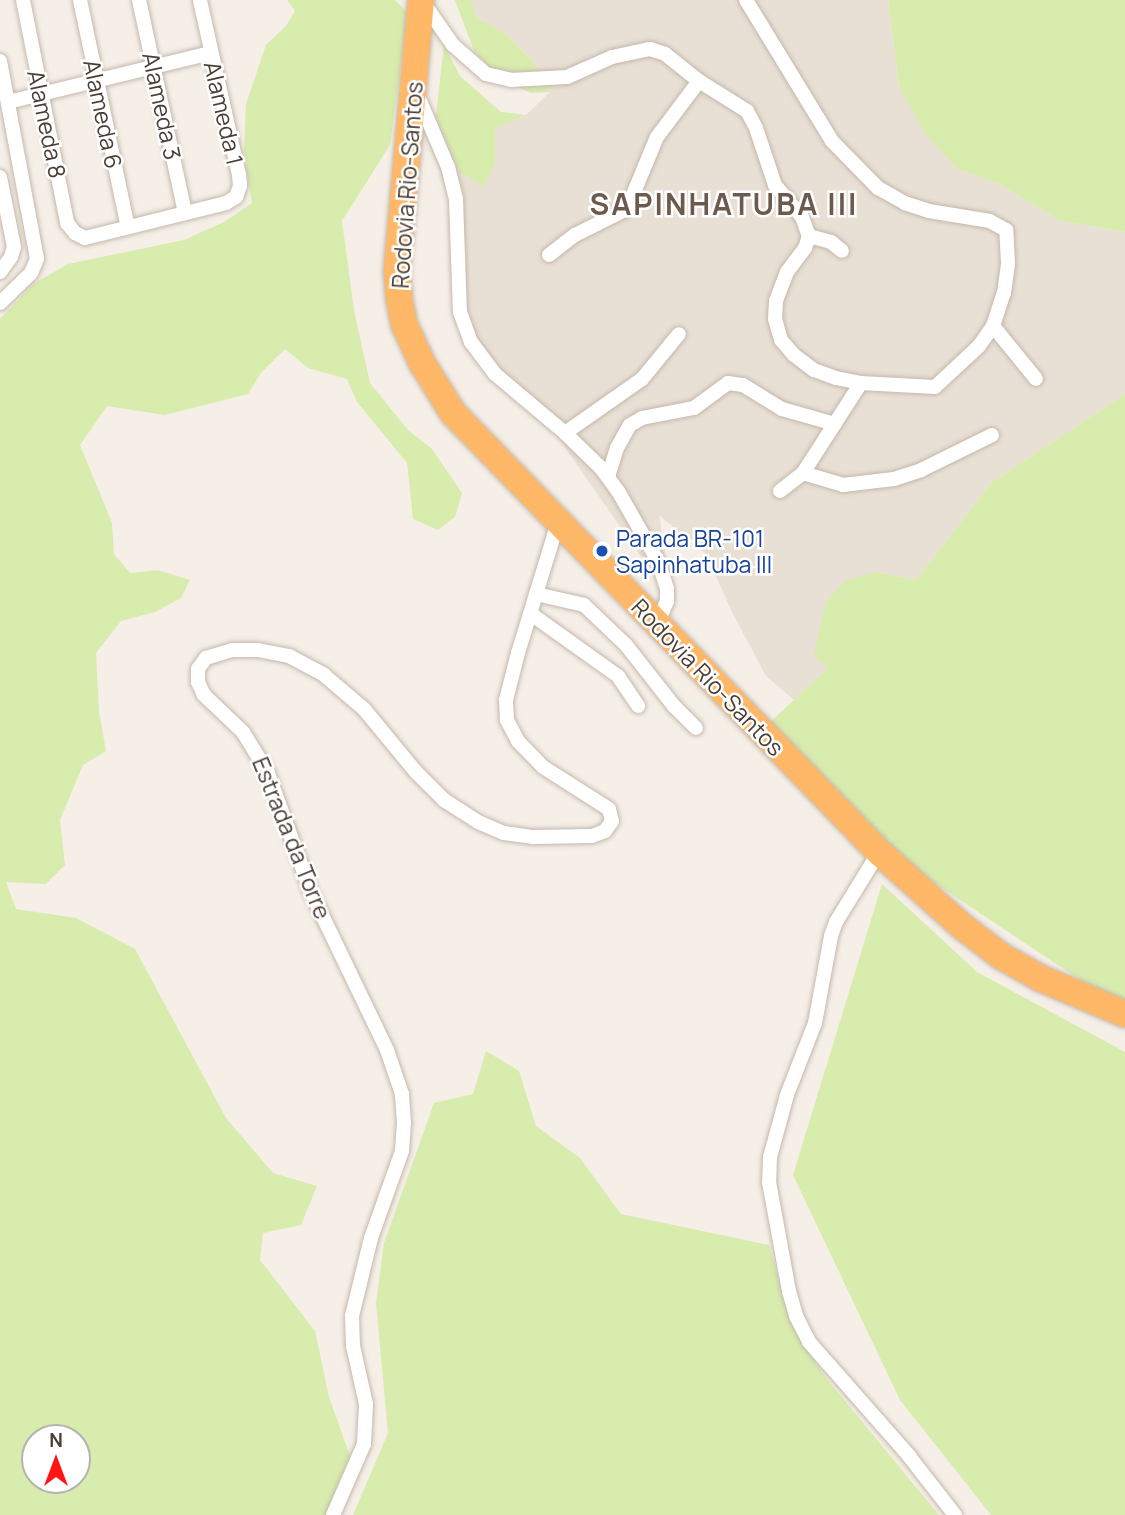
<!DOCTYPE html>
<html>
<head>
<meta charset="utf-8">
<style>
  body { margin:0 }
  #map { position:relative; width:1125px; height:1515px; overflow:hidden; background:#f5efe7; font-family:Manrope,sans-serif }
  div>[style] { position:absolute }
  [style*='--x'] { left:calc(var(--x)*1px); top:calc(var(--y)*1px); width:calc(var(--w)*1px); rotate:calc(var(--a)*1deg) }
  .residential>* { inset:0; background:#e9e0d5 }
  .green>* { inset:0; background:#d8ecad }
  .roads { filter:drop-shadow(0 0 2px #c4b8ac) drop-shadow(0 0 2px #c4b8ac) }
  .street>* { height:14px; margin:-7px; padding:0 7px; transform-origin:7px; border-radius:7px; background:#fff }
  .highway>* { height:26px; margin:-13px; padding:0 13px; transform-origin:13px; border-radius:13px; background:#ffb768 }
  .dots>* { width:19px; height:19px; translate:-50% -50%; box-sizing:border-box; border:4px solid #fff; border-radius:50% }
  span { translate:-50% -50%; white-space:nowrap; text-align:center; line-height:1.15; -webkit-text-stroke:5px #fff; paint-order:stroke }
  .street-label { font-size:23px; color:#493e35 }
  .transit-label { font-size:23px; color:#164399 }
  .left { translate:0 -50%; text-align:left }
  .district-label { font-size:30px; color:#6c5b4c; font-weight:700; letter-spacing:2px }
  .north { position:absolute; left:21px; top:1424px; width:70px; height:70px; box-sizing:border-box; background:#fff; border:2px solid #b6b2ae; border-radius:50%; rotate:0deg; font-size:19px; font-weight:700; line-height:28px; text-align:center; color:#493e35 }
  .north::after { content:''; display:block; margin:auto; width:24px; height:32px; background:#ff1614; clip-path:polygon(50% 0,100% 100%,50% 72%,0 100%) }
</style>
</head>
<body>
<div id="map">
  <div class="residential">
    <div style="clip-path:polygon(471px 0,888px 0,899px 86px,958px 169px,1001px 185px,1061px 221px,1125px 232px,1125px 394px,992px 482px,916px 580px,877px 572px,827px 669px,794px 700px,766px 676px,733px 614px,706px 554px,659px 515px,665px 553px,644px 561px,550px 426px,462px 330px,454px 208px,428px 139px,436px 116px,459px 171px,495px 164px,495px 127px,526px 115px,550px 92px,532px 60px,504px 33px,476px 16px)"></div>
  </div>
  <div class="green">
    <div style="clip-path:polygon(evenodd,287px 0,395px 0,408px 13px,390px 145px,342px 221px,354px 310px,370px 383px,408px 430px,432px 449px,462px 493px,455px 517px,438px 530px,413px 519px,407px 463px,357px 402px,347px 379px,308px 368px,285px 349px,261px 373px,248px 394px,165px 415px,107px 406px,80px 445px,112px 523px,114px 554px,130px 573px,158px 570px,190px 580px,181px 598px,155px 612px,121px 621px,96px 653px,99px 712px,106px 751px,83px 765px,60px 820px,65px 865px,46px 884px,6px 882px,16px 909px,76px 918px,135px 949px,226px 1118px,273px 1173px,317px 1186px,301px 1225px,263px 1233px,260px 1260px,315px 1331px,329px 1397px,355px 1470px,332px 1515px,0 1515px,0 319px,33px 284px,68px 264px,184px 240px,224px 222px,252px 203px,244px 155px,246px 104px,266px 45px,286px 26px,295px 11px,287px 0,35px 1438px,77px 1438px,77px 1480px,35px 1480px,35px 1438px)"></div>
    <div style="clip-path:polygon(455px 0,471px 0,476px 16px,504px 33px,532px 60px,550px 92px,531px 93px,500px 79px,474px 51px)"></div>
    <div style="clip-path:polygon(888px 0,1125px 0,1125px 232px,1061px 221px,1001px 185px,958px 169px,925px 134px,899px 86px)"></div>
    <div style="clip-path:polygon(444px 45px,460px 76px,501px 112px,526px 115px,495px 128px,495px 164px,483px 187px,459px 171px,436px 116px)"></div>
    <div style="clip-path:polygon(1125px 394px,1125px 1000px,1091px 987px,921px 874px,812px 770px,768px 724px,827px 669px,814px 655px,825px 603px,845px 581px,877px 572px,916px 580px,992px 482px)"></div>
    <div style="clip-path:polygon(882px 884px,977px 972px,1125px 1052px,1125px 1515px,991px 1515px,900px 1400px,793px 1175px)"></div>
    <div style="clip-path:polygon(486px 1051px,519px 1071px,536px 1126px,580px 1158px,621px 1214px,769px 1245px,787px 1308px,803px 1344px,826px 1378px,939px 1515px,353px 1515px,388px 1433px,376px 1303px,384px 1243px,434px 1103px,473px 1094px)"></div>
  </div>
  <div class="roads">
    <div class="street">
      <div style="--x:23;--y:0;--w:227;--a:78.8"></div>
      <div style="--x:67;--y:223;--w:13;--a:51"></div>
      <div style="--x:75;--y:233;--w:11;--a:27"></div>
      <div style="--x:85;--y:238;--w:145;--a:-13.9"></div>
      <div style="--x:226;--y:203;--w:12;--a:-31"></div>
      <div style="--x:236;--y:197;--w:12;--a:-70"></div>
      <div style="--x:240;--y:186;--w:11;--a:-95"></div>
      <div style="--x:239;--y:175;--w:179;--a:-102.6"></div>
      <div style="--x:80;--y:0;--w:232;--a:78.1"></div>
      <div style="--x:139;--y:0;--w:217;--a:77.8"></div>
      <div style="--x:423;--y:2;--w:52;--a:55.1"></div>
      <div style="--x:453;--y:45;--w:44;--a:41.3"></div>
      <div style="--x:486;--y:74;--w:26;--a:13"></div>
      <div style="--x:511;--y:80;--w:56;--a:-3.1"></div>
      <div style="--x:567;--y:77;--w:49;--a:-24"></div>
      <div style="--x:612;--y:57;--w:39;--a:-12"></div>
      <div style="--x:650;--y:49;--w:16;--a:18"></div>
      <div style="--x:665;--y:54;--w:43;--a:38.5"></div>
      <div style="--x:699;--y:81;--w:57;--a:32"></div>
      <div style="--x:747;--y:111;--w:19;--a:62"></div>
      <div style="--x:756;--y:128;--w:60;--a:71.6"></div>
      <div style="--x:775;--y:185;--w:42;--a:49.8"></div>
      <div style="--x:802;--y:217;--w:20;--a:70"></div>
      <div style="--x:809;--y:236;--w:13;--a:108"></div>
      <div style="--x:805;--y:248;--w:30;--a:127"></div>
      <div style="--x:787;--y:272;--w:31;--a:111"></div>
      <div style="--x:776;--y:301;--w:18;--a:93"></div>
      <div style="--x:775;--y:319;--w:22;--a:74"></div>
      <div style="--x:781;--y:340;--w:20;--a:49"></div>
      <div style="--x:794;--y:355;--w:25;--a:37"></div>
      <div style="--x:814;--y:370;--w:23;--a:20"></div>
      <div style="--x:836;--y:378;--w:25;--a:11"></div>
      <div style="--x:861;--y:383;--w:74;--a:3.1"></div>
      <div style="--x:935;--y:387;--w:60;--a:-43"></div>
      <div style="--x:979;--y:346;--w:24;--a:-55"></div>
      <div style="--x:993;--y:326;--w:35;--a:-72"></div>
      <div style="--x:1004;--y:293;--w:30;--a:-82"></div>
      <div style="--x:1008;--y:263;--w:33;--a:-93"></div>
      <div style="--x:1006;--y:230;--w:18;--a:-151"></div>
      <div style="--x:990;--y:221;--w:62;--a:-170.7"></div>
      <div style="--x:929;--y:211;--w:25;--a:-162"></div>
      <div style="--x:905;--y:203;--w:31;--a:-151"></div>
      <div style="--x:878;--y:188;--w:66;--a:-134.4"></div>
      <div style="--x:832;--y:141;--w:165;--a:-121.4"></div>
      <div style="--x:0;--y:61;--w:201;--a:79.4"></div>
      <div style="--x:37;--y:259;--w:15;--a:113"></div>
      <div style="--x:31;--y:273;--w:43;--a:135.9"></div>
      <div style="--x:417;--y:94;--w:79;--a:67"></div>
      <div style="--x:448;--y:167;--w:33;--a:76"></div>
      <div style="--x:456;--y:199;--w:113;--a:88"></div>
      <div style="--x:460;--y:312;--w:32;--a:70"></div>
      <div style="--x:471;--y:342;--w:40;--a:53"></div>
      <div style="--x:495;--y:374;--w:92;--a:40.1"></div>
      <div style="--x:565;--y:433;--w:50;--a:44.2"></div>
      <div style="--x:601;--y:468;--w:29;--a:54"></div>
      <div style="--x:618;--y:491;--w:81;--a:60.3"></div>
      <div style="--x:658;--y:561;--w:29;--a:72"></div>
      <div style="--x:667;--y:589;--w:12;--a:90"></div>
      <div style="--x:667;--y:601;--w:26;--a:113"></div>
      <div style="--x:8;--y:102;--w:208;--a:-13.6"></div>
      <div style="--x:0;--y:177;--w:71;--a:78.7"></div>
      <div style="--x:14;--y:247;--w:10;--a:107"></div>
      <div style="--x:11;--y:257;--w:19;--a:126"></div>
      <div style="--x:809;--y:236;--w:23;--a:15"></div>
      <div style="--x:831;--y:242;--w:14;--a:39"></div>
      <div style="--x:549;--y:255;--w:33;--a:-38"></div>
      <div style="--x:575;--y:235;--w:58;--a:-26.6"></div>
      <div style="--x:627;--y:209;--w:78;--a:-67.4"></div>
      <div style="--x:657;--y:137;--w:70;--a:-53.1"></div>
      <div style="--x:993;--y:326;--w:68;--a:50.9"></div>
      <div style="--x:565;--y:433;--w:94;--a:-35"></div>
      <div style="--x:642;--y:379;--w:58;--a:-50.6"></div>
      <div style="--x:803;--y:473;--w:42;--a:16.7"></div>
      <div style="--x:843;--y:485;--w:51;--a:-6.7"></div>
      <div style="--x:894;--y:479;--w:28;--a:-18"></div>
      <div style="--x:921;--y:470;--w:79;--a:-26.2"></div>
      <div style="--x:608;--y:477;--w:30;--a:-73"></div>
      <div style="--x:617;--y:448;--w:26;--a:-61"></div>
      <div style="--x:630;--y:425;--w:14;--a:-30"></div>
      <div style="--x:642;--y:418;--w:53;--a:-10.9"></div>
      <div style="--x:694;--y:408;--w:42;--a:-36.3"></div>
      <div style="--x:728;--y:383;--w:15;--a:8"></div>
      <div style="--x:743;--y:385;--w:46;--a:31.6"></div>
      <div style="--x:782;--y:409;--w:55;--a:15.8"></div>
      <div style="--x:780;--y:491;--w:29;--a:-38"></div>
      <div style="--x:803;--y:473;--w:107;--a:-57.2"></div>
      <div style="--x:536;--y:594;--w:49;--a:12.9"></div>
      <div style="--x:584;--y:605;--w:58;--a:43.6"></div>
      <div style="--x:626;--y:645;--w:78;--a:51.8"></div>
      <div style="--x:674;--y:706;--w:31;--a:45"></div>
      <div style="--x:531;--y:614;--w:107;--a:35.5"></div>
      <div style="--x:618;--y:676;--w:36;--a:56"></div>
      <div style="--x:879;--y:852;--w:82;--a:121.6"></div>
      <div style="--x:836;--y:922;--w:15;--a:110"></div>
      <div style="--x:831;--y:936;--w:88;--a:100.4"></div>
      <div style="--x:815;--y:1023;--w:77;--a:111.3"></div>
      <div style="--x:787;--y:1095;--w:64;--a:105.3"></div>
      <div style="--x:770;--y:1157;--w:25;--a:92"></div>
      <div style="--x:769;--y:1182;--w:111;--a:79.6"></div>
      <div style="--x:789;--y:1291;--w:26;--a:74"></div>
      <div style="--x:796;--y:1316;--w:29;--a:63"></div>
      <div style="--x:809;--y:1342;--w:152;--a:48.7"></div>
      <div style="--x:909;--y:1456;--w:75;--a:52.1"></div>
      <div style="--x:333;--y:1515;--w:77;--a:-66.4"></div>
      <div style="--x:364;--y:1444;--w:40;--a:-87.1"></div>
      <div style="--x:366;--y:1404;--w:59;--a:-102.6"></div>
      <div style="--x:353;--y:1346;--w:30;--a:-92"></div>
      <div style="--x:352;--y:1316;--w:80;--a:-76.3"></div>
      <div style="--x:371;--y:1238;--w:92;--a:-70.4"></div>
      <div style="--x:402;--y:1151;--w:28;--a:-86"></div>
      <div style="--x:404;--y:1123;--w:29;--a:-94"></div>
      <div style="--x:402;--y:1094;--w:46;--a:-108.8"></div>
      <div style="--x:387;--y:1050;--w:175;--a:-115.7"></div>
      <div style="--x:311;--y:892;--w:127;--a:-109.9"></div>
      <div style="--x:268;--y:773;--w:48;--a:-121.4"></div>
      <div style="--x:243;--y:732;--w:54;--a:-136.5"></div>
      <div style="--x:204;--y:695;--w:14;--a:-115"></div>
      <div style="--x:198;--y:682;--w:13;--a:-90"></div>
      <div style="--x:198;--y:669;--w:14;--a:-54"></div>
      <div style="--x:206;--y:658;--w:27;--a:-17"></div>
      <div style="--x:232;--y:650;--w:26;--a:0"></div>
      <div style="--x:258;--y:650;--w:32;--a:11"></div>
      <div style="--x:289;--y:656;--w:40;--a:28"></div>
      <div style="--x:324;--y:675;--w:52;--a:40.4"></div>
      <div style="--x:364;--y:709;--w:82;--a:50.5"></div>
      <div style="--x:416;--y:772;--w:40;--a:45"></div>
      <div style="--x:444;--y:800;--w:40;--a:32.9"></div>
      <div style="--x:478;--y:822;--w:28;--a:23"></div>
      <div style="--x:504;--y:833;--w:30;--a:8"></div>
      <div style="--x:534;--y:837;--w:58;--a:-1"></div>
      <div style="--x:592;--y:836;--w:14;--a:-21"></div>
      <div style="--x:605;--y:831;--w:12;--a:-55"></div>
      <div style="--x:612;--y:821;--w:12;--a:-104"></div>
      <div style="--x:609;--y:809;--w:78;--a:-147.5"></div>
      <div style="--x:543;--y:767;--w:36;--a:-134"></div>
      <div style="--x:518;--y:741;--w:24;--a:-118"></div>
      <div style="--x:507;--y:720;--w:20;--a:-93"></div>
      <div style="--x:506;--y:700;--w:49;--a:-75.7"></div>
      <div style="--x:518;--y:653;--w:137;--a:-73"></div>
    </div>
    <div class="highway">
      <div style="--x:421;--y:0;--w:272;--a:95.1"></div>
      <div style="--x:397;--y:271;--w:27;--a:86"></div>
      <div style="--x:399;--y:298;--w:26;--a:79"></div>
      <div style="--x:404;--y:324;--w:43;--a:65.2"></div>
      <div style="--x:422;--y:363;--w:59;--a:58.2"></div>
      <div style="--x:453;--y:413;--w:612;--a:45.86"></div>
      <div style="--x:879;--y:852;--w:113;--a:41.8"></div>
      <div style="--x:963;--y:927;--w:48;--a:37.3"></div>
      <div style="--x:1001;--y:956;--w:45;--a:29.4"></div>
      <div style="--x:1040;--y:978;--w:92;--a:23"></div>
    </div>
  </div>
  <div class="dots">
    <div style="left:602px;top:551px;background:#1a4fb4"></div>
  </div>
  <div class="street-label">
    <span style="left:162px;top:106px;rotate:78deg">Alameda 3</span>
    <span style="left:224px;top:113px;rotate:77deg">Alameda 1</span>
    <span style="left:103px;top:114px;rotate:78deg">Alameda 6</span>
    <span style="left:47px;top:124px;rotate:78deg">Alameda 8</span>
    <span style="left:407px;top:185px;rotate:-86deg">Rodovia Rio-Santos</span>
    <span style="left:708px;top:677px;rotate:46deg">Rodovia Rio-Santos</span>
    <span style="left:292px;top:838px;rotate:68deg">Estrada da Torre</span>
  </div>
  <div class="transit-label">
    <span class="left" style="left:616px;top:551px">Parada BR-101<br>Sapinhatuba III</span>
  </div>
  <div class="district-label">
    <span style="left:724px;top:204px">SAPINHATUBA III</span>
  </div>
  <div class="north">N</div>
</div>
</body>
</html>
